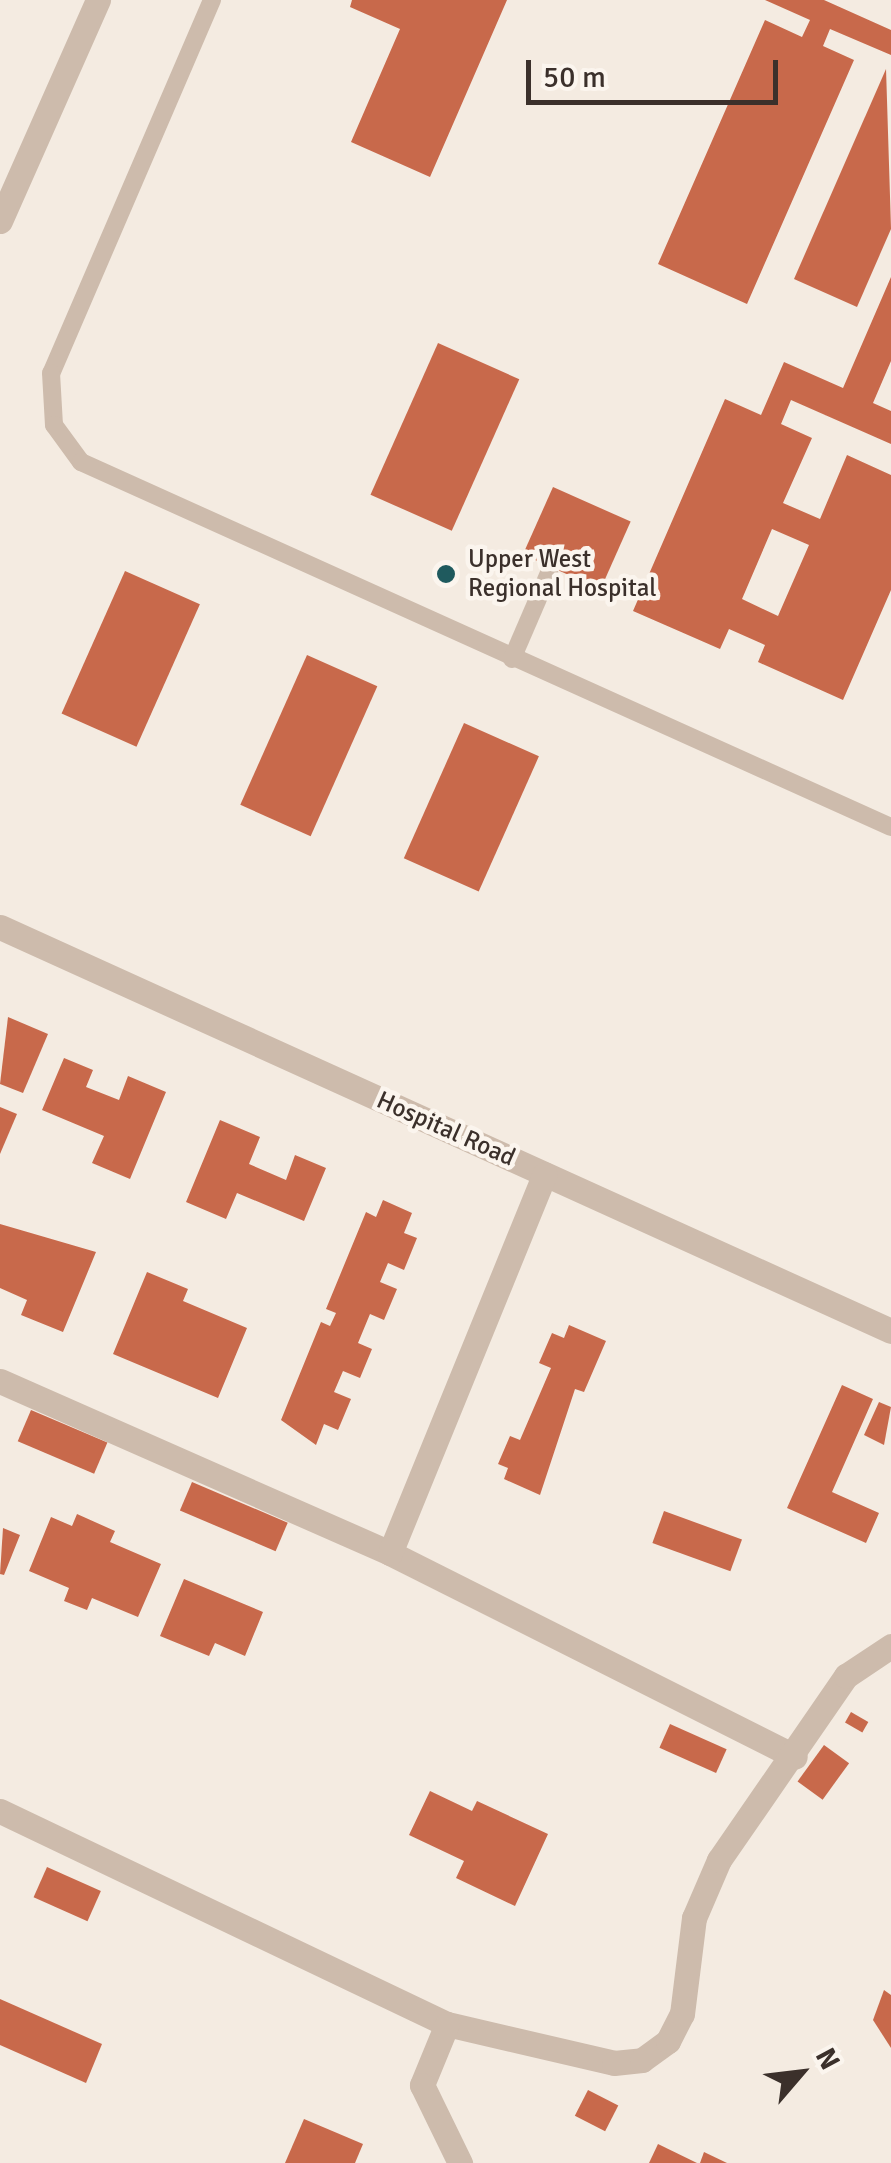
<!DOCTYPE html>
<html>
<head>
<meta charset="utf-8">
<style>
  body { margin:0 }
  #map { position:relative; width:891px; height:2163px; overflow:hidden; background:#f4ebe1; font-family:Signika,sans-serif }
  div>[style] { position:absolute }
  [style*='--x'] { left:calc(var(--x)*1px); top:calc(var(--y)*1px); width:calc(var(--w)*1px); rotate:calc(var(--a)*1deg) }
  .building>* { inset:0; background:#c8694b; transform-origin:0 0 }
  .lane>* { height:18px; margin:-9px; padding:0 9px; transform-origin:9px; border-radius:9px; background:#cdbbac }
  .street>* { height:25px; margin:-12.5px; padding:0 12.5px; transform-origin:12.5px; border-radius:12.5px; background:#cdbbac }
  .dots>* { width:28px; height:28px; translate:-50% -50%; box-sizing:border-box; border:5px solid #fbf5ee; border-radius:50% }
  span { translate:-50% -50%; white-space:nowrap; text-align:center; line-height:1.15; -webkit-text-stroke:9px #fbf5ee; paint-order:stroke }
  .poi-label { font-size:25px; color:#3b302b }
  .left { translate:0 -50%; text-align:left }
  .street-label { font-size:25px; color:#3b302b }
  .north { position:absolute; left:751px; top:2023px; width:100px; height:100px; -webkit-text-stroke:8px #fbf5ee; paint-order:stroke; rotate:62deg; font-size:28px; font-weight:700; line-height:40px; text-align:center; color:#3b302b }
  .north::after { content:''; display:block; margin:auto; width:35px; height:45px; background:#3b302b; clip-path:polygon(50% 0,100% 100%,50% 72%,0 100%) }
  .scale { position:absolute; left:526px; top:60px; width:252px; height:45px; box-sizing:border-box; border:5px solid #3b302b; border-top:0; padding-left:12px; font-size:30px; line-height:35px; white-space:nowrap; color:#3b302b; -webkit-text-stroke:8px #fbf5ee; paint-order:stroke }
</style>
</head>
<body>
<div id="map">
  <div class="building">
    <div style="clip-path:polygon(352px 0,507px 0,430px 177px,351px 142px,400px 29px,350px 7px)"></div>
    <div style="clip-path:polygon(765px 0,824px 0,891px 30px,891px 55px,830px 29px,823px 46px,854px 60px,747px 304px,658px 264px,765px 20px,802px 37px,810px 20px)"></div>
    <div style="clip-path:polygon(886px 69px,891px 229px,857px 307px,794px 279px)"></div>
    <div style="clip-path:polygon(evenodd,891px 277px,891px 361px,873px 403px,891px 411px,891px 444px,791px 400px,781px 424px,812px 438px,783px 503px,820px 519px,847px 455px,891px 475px,891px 590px,843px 700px,758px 662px,765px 645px,729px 629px,720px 649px,633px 611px,725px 399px,761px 415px,784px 362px,843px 388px,891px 277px,772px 529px,809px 545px,778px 616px,742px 599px,772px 529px)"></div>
    <div style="left:438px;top:343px;width:89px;height:166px;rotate:24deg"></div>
    <div style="left:553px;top:487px;width:85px;height:74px;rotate:24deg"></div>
    <div style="left:125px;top:571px;width:82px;height:156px;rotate:24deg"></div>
    <div style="left:307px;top:655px;width:77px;height:164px;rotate:24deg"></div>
    <div style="left:464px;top:723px;width:82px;height:148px;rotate:24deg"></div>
    <div style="clip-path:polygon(8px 1017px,48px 1034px,23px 1093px,0 1084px)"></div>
    <div style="clip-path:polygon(64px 1058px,93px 1070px,86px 1087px,119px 1100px,128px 1076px,166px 1092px,130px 1179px,92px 1163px,104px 1136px,42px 1110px)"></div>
    <div style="clip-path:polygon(0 1107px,17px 1114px,0 1154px)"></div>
    <div style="clip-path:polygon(220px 1120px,260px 1137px,249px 1164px,286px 1180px,295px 1155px,326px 1168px,304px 1221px,237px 1193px,226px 1219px,186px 1202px)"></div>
    <div style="clip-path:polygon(383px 1200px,412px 1213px,404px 1233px,417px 1238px,404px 1270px,388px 1263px,380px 1282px,397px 1289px,384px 1320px,370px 1314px,358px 1343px,372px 1349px,360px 1378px,343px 1371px,334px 1392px,351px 1399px,338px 1430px,324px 1424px,316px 1445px,281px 1420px,321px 1322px,330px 1326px,336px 1313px,326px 1309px,366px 1212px,376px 1217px)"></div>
    <div style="clip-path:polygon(0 1224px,96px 1252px,63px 1332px,21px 1315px,27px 1300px,0 1288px)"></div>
    <div style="clip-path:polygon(147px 1272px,188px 1289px,183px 1301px,247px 1328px,218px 1398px,113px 1354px)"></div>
    <div style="clip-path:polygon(569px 1325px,606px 1341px,584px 1392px,575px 1389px,540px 1495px,504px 1479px,508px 1468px,498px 1464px,510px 1436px,520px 1440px,551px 1368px,539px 1363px,552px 1333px,564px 1338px)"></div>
    <div style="clip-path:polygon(842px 1385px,873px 1399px,832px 1492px,879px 1513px,866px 1543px,787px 1508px)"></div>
    <div style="clip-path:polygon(879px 1402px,891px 1407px,884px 1445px,864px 1435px)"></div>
    <div style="left:31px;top:1410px;width:83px;height:34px;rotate:23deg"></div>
    <div style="left:192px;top:1482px;width:104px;height:31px;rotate:23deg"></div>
    <div style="left:664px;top:1511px;width:83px;height:34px;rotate:20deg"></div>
    <div style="clip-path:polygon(77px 1514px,115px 1531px,110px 1542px,161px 1564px,138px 1617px,92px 1598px,87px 1610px,64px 1601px,69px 1588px,29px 1571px,51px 1517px,72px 1526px)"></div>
    <div style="clip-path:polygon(3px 1528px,20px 1535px,4px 1575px,0 1574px)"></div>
    <div style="clip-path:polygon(184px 1579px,263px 1612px,245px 1656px,215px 1643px,209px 1656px,160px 1636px)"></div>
    <div style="left:851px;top:1712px;width:20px;height:12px;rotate:30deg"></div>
    <div style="left:670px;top:1724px;width:62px;height:26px;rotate:24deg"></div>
    <div style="left:824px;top:1745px;width:31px;height:45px;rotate:36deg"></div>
    <div style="clip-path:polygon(430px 1791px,472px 1811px,477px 1801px,548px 1834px,515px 1906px,456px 1878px,464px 1861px,409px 1835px)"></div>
    <div style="left:47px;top:1867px;width:59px;height:33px;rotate:24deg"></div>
    <div style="clip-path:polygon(884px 1990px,891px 1995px,891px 2048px,873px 2020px)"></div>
    <div style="clip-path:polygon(0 1999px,102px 2044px,86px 2083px,0 2045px)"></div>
    <div style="left:588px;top:2090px;width:34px;height:29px;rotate:27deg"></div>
    <div style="clip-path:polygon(304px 2119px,363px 2144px,355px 2163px,285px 2163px)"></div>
    <div style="clip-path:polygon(658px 2144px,697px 2163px,649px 2163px)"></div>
    <div style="clip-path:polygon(704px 2152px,727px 2163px,700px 2163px)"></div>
  </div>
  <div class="lane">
    <div style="--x:212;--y:0;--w:406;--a:113.3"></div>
    <div style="--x:51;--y:373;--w:52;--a:86.7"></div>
    <div style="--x:54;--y:425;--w:46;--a:53.9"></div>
    <div style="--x:81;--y:462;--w:888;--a:24.26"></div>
    <div style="--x:512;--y:659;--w:94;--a:-66.7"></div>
  </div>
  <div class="street">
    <div style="--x:0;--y:221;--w:242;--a:-66.1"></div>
    <div style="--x:0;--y:927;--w:978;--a:24.39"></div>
    <div style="--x:0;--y:1381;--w:426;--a:23.8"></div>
    <div style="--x:390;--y:1553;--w:453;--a:26.7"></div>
    <div style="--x:390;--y:1553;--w:409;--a:-67.8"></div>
    <div style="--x:0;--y:1811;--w:495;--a:25.5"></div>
    <div style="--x:447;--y:2024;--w:171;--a:13.1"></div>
    <div style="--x:614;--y:2063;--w:28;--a:-6"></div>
    <div style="--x:642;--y:2060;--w:32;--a:-36"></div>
    <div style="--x:668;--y:2041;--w:30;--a:-63"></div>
    <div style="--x:682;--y:2014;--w:97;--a:-82.9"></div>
    <div style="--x:694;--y:1918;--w:63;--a:-66.7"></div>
    <div style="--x:719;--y:1860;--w:224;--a:-55.4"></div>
    <div style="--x:846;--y:1676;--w:54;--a:-33.7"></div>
    <div style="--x:447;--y:2024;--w:66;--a:112.3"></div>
    <div style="--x:422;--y:2085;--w:87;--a:64"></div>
  </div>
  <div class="dots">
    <div style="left:446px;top:574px;background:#1f5a5e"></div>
  </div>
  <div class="poi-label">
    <span class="left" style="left:468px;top:574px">Upper West<br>Regional Hospital</span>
  </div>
  <div class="street-label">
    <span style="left:446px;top:1129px;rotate:24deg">Hospital Road</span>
  </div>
  <div class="north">N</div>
  <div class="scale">50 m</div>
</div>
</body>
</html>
